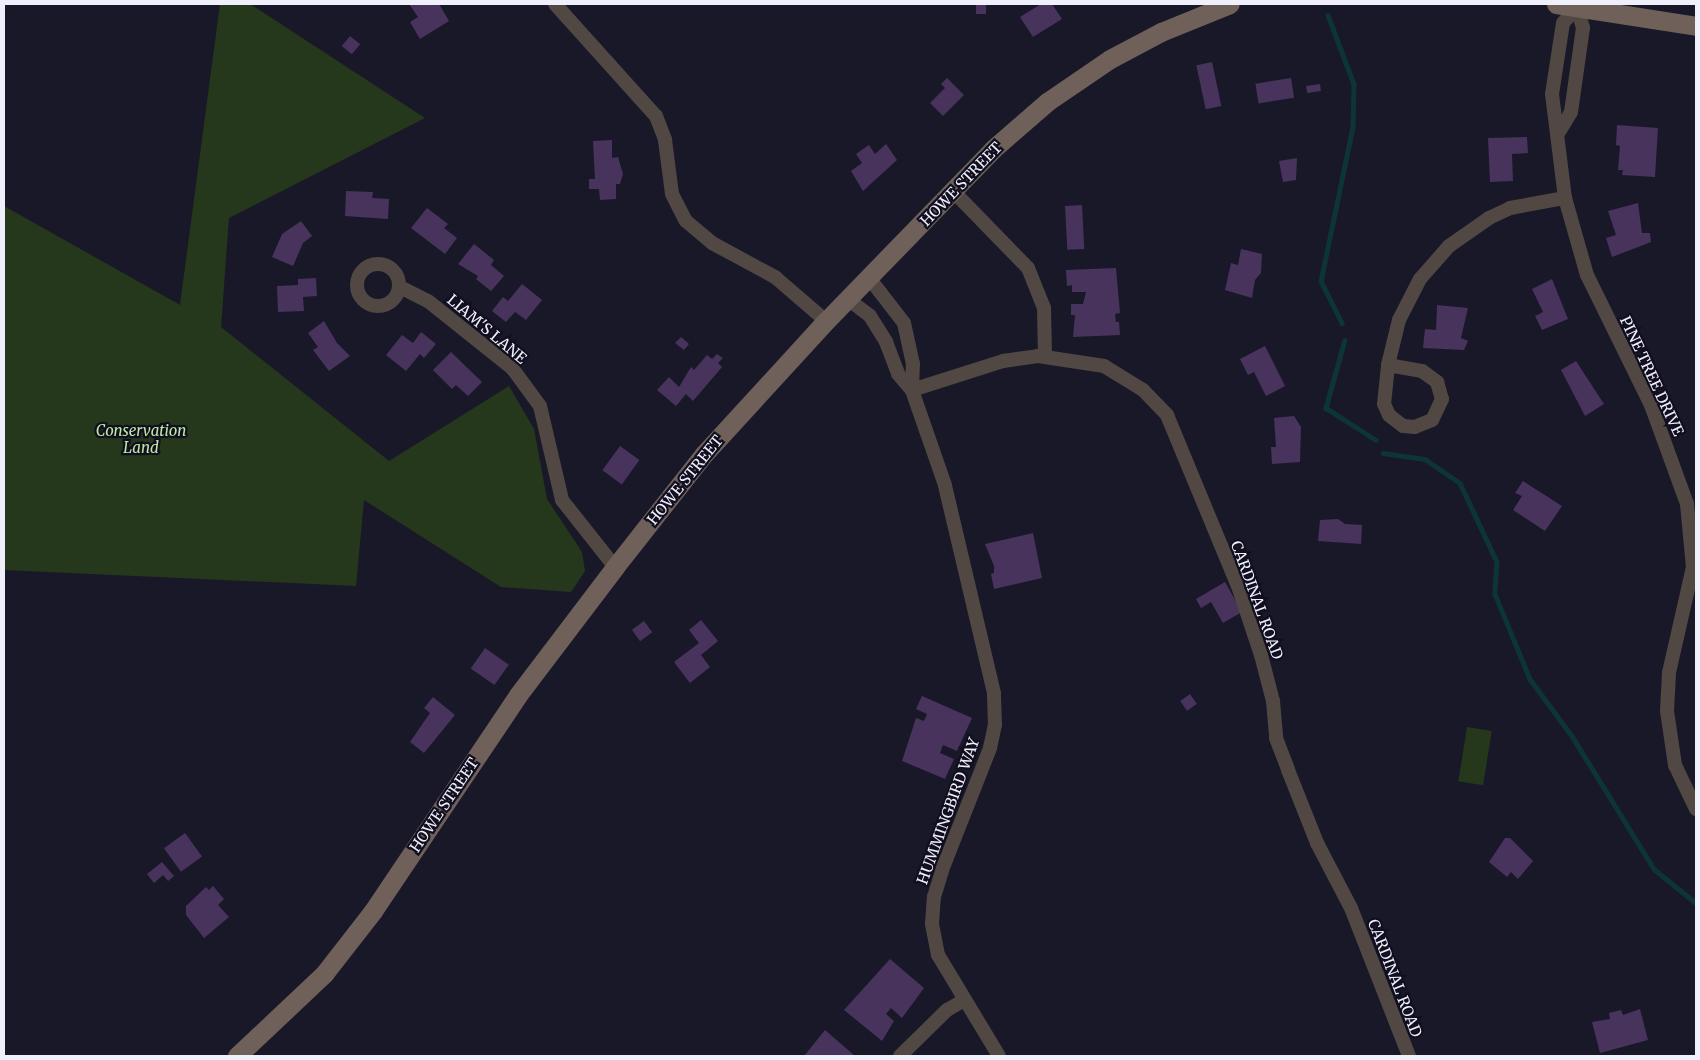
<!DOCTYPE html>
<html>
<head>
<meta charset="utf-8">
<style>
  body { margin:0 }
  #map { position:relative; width:1700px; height:1060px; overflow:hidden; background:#191829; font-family:Merriweather,serif }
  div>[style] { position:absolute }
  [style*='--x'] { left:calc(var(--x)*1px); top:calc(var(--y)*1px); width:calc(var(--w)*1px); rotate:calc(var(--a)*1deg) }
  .green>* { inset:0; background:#26381c; transform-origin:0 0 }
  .stream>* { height:4.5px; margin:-2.25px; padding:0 2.25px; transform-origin:2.25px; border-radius:2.25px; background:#0d3536 }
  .building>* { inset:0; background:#47335c; transform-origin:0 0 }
  .street>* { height:14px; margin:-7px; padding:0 7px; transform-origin:7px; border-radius:7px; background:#514843 }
  .street>.ring { margin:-7px; padding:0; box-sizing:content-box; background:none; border:14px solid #514843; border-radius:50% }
  .secondary>* { height:19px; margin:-9.5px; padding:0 9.5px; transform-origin:9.5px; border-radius:9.5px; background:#6f615a }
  span { translate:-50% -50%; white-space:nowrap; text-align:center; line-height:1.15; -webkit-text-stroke:4.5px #110f1f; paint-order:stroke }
  .street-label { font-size:15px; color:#f0f0fc }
  .park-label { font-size:15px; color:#bdeaa5; font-style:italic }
  .frame { position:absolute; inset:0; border:5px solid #f0f0fc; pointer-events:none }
</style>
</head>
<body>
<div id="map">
  <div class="green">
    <div style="clip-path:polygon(220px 4px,250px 4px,425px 118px,229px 218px,221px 327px,389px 461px,509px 386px,534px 429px,547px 499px,582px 552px,585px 571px,571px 592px,501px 587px,364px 500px,356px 586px,4px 570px,4px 206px,180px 305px)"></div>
    <div style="left:1467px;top:727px;width:25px;height:55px;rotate:9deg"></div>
  </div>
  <div class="stream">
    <div style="--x:1328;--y:15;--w:74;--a:69.4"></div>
    <div style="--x:1354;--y:84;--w:43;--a:91.3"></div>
    <div style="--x:1353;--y:127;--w:157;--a:101.7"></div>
    <div style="--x:1321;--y:281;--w:47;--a:63.4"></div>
    <div style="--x:1345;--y:340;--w:71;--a:105.6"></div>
    <div style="--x:1326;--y:408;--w:59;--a:32.6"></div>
    <div style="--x:1383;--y:453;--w:42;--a:8.1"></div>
    <div style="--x:1425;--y:459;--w:42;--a:34.4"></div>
    <div style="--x:1460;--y:483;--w:87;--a:64.9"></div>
    <div style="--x:1497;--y:562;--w:32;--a:94"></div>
    <div style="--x:1495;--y:594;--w:92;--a:67.6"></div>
    <div style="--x:1530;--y:679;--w:71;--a:53.6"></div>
    <div style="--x:1572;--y:736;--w:156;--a:58.3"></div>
    <div style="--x:1654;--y:869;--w:54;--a:39"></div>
  </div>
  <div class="building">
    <div style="clip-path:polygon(409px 4px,439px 4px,449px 21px,420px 39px,410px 22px,418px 17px)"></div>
    <div style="left:976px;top:4px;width:10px;height:10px"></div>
    <div style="clip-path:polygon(1041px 4px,1052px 4px,1062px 19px,1033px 37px,1020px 17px)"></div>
    <div style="left:350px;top:36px;width:13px;height:13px;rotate:39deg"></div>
    <div style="left:1212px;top:62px;width:45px;height:16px;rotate:78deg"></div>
    <div style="clip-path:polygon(947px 78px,964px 95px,943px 116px,930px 103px,945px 88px,941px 84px)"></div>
    <div style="left:1291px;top:78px;width:20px;height:36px;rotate:81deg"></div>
    <div style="left:1320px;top:84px;width:7px;height:14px;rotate:82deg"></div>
    <div style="clip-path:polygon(1617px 125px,1658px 128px,1655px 177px,1622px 175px,1623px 170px,1618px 170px,1620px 146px,1616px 145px)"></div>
    <div style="clip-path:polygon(1527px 137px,1528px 153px,1512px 154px,1513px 181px,1490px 182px,1488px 138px)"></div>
    <div style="clip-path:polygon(612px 140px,612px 158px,618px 157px,623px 174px,620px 184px,616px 184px,616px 199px,600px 200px,599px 189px,589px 189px,589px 179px,595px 179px,593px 141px)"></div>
    <div style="clip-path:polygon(886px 144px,897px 160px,863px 191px,851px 171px,862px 163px,856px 154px,869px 145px,875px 154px)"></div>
    <div style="clip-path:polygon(1297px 158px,1296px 180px,1283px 182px,1279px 161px)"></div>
    <div style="clip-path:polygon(346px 191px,373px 192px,372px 198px,389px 199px,388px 219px,345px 216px)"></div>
    <div style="clip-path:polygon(1638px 203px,1642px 233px,1650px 233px,1651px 242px,1612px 257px,1606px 238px,1616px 235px,1608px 211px)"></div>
    <div style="left:1082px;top:205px;width:44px;height:17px;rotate:87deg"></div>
    <div style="clip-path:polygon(427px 208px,448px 224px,444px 228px,457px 238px,445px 254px,411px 228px)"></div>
    <div style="clip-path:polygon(301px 221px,312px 236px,303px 243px,293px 266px,272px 257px,282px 234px)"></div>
    <div style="clip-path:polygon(474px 244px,494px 260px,491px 265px,504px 276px,491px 291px,476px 279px,478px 276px,458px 264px)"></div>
    <div style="clip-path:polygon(1241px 249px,1262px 254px,1261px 273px,1255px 280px,1252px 298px,1225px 290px,1231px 263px,1238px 265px)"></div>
    <div style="clip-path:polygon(1116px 268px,1120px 313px,1115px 314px,1116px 322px,1119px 322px,1120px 335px,1073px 337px,1075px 315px,1071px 315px,1071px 304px,1083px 304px,1086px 292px,1072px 292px,1072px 285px,1067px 286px,1066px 270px)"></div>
    <div style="clip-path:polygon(316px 278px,317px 296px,303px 297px,304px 311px,278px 312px,277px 286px,298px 285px,298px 279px)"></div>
    <div style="clip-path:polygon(1552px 279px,1568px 319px,1542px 330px,1535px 316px,1543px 312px,1532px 289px)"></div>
    <div style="clip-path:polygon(522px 284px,542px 300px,526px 320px,515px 312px,506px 322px,492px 311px,503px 297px,508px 301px)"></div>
    <div style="clip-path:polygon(1437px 305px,1468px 308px,1461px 338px,1468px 341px,1464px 350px,1423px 348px,1425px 329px,1436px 330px)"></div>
    <div style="clip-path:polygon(324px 321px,337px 343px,350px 356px,329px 371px,313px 350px,318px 347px,308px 333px)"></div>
    <div style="clip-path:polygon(421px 332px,436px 344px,424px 358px,420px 354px,406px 371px,386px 355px,402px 335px,413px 343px)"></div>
    <div style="clip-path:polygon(681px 337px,689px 344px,684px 350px,675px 343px)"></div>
    <div style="clip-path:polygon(1265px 346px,1285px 386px,1266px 396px,1254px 372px,1248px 375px,1240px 359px)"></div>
    <div style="clip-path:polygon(451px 352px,482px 382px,468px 396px,456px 385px,452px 389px,433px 370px)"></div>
    <div style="clip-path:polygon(717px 354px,723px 358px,718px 363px,722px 367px,693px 401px,686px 394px,676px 406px,657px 390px,669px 377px,679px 387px,691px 367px,694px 370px,707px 355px,712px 359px)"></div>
    <div style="clip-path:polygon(1576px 361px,1604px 404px,1585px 416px,1561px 370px)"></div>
    <div style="clip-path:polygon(1294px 416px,1301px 427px,1300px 462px,1272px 464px,1271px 447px,1276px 447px,1274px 418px)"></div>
    <div style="left:620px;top:446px;width:24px;height:30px;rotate:36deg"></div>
    <div style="clip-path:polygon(1523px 481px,1562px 506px,1545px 531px,1513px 510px,1522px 496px,1515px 493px)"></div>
    <div style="clip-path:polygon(1338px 519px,1345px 524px,1362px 525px,1361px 544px,1318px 541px,1320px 520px)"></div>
    <div style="clip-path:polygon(1033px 533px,1042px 578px,994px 589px,991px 574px,994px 573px,994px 566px,985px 544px)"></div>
    <div style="clip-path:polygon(1225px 582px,1242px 612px,1223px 623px,1211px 602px,1201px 608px,1196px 599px)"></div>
    <div style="clip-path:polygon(701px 620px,718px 641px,701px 655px,710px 667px,690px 683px,674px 662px,699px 643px,689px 630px)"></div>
    <div style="left:644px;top:621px;width:14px;height:15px;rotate:54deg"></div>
    <div style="left:485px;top:648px;width:29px;height:25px;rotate:35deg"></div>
    <div style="left:1190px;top:694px;width:12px;height:12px;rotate:55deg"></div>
    <div style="clip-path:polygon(922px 696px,972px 718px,957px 751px,943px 745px,940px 753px,954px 759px,945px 779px,902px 761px,916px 718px,924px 721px,927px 714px,916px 709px)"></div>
    <div style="clip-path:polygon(433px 697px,455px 715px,424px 753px,410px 742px,430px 713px,424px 708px)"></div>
    <div style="left:185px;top:833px;width:29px;height:26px;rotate:54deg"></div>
    <div style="clip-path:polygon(1505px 838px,1510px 838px,1533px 861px,1518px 879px,1511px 872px,1507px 877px,1489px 862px)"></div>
    <div style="clip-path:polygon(162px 862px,174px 876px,168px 881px,163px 875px,154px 883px,147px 874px)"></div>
    <div style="clip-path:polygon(213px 886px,224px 899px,218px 905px,229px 917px,204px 938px,186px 915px,186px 906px,206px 887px,209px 890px)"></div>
    <div style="clip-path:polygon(890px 959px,924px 988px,902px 1018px,891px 1008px,886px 1014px,894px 1021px,882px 1041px,844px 1010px)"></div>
    <div style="clip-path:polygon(1640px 1009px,1648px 1040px,1600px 1053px,1592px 1022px,1610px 1019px,1609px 1013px,1621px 1010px,1623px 1015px)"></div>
    <div style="clip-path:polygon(825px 1030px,855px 1056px,804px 1056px)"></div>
  </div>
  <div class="street">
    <div style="--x:555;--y:4;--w:151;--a:48"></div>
    <div style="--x:656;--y:116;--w:26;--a:69"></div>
    <div style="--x:665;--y:140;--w:54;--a:82.6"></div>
    <div style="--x:672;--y:194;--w:30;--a:63"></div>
    <div style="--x:686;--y:221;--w:34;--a:40"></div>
    <div style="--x:712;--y:243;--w:72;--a:28.4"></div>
    <div style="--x:775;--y:277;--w:67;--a:40.8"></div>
    <div style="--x:1577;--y:7;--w:21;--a:131"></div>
    <div style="--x:1563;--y:23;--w:72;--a:98.8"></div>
    <div style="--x:1552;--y:94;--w:105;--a:82.9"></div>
    <div style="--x:1565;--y:198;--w:80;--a:74.1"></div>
    <div style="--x:1587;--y:275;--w:145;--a:63.8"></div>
    <div style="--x:1651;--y:405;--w:105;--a:70"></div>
    <div style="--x:1687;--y:504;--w:63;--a:84.6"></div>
    <div style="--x:1693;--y:567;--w:109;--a:102.8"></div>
    <div style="--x:1669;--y:673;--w:38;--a:93"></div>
    <div style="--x:1667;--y:711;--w:55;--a:81.6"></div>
    <div style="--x:1675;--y:765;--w:49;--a:64.5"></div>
    <div style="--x:1559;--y:132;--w:23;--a:-59"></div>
    <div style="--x:1571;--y:112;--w:85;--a:-81.9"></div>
    <div style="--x:1583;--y:28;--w:22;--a:-106"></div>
    <div style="--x:953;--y:191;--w:107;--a:45.8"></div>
    <div style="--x:1028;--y:268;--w:43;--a:68.2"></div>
    <div style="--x:1044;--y:308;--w:48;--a:88.8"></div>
    <div class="ring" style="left:357px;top:264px;width:28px;height:28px"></div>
    <div style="--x:400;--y:287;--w:31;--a:27"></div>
    <div style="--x:428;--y:301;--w:107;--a:38.6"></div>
    <div style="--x:512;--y:368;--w:47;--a:53.6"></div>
    <div style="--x:540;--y:406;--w:97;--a:76.8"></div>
    <div style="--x:562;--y:500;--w:85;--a:51.7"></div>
    <div style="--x:849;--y:300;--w:26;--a:37"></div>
    <div style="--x:870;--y:316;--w:31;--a:58"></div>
    <div style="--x:886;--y:342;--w:34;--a:69"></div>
    <div style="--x:898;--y:374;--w:21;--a:49"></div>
    <div style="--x:912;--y:390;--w:26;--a:-88"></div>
    <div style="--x:913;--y:364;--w:42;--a:-102.4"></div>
    <div style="--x:904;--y:323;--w:56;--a:-127.7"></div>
    <div style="--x:1388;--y:365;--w:35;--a:10"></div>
    <div style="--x:1422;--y:371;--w:19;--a:36"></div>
    <div style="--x:1437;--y:382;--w:18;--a:74"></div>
    <div style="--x:1442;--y:399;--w:23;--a:115"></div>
    <div style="--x:1432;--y:420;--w:18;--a:158"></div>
    <div style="--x:1415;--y:427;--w:12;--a:-175"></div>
    <div style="--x:1403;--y:426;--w:18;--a:-142"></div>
    <div style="--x:1389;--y:415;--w:12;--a:-114"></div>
    <div style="--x:1384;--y:404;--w:39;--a:-84"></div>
    <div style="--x:1388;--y:365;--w:46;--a:-76.3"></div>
    <div style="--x:1399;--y:320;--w:46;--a:-62.9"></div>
    <div style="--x:1420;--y:279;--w:44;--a:-48.7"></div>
    <div style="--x:1449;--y:246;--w:49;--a:-35"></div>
    <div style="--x:1489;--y:218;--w:23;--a:-25"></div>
    <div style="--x:1510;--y:208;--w:56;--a:-10.3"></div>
    <div style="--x:900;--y:1056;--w:66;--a:-44.4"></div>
    <div style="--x:947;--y:1010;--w:20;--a:-30"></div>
    <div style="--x:999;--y:1056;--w:118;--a:-121.1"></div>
    <div style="--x:938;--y:955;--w:32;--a:-101"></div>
    <div style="--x:932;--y:924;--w:27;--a:-86"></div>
    <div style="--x:934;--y:897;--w:34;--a:-73"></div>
    <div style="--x:944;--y:865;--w:126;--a:-68.5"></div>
    <div style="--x:990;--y:748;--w:24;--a:-78"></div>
    <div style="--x:995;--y:725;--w:32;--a:-92"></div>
    <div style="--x:994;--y:693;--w:214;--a:-103.3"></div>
    <div style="--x:945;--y:485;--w:101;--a:-109.2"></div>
    <div style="--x:912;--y:390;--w:96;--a:-17.7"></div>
    <div style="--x:1003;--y:361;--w:35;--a:-8"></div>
    <div style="--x:1038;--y:356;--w:67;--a:8.6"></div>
    <div style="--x:1104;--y:366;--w:46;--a:31.6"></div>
    <div style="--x:1143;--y:390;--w:35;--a:46"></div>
    <div style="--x:1167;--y:415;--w:185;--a:67.5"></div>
    <div style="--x:1238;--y:586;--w:73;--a:71.6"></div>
    <div style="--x:1261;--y:655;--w:48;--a:75.4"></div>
    <div style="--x:1273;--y:701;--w:37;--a:85"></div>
    <div style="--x:1276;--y:738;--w:34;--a:69"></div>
    <div style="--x:1288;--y:770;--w:79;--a:68.3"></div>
    <div style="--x:1317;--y:843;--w:73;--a:62.4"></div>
    <div style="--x:1351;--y:908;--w:159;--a:68.6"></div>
  </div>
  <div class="secondary">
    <div style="--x:1556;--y:4;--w:142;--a:8.9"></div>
    <div style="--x:237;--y:1056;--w:120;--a:-43.3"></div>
    <div style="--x:324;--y:974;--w:80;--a:-52.1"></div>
    <div style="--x:373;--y:911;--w:260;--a:-56.1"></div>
    <div style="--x:518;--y:695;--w:161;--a:-52.8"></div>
    <div style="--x:615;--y:567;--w:144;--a:-51.8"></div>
    <div style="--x:704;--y:454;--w:180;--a:-47.5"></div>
    <div style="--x:826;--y:321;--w:240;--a:-45.8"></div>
    <div style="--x:993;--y:149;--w:72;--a:-41"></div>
    <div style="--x:1047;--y:102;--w:76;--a:-34.3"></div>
    <div style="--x:1110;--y:59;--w:58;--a:-27.9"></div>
    <div style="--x:1161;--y:32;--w:74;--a:-22.1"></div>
  </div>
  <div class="street-label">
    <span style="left:961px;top:184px;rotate:-46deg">HOWE STREET</span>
    <span style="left:487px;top:329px;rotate:40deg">LIAM'S LANE</span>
    <span style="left:1652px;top:376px;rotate:65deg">PINE TREE DRIVE</span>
    <span style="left:685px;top:480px;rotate:-51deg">HOWE STREET</span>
    <span style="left:1257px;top:600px;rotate:70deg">CARDINAL ROAD</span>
    <span style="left:444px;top:805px;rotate:-56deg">HOWE STREET</span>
    <span style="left:948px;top:811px;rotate:-70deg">HUMMINGBIRD WAY</span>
    <span style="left:1395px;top:978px;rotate:69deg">CARDINAL ROAD</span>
  </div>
  <div class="park-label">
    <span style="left:141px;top:439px">Conservation<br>Land</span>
  </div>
  <div class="frame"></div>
</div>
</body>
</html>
